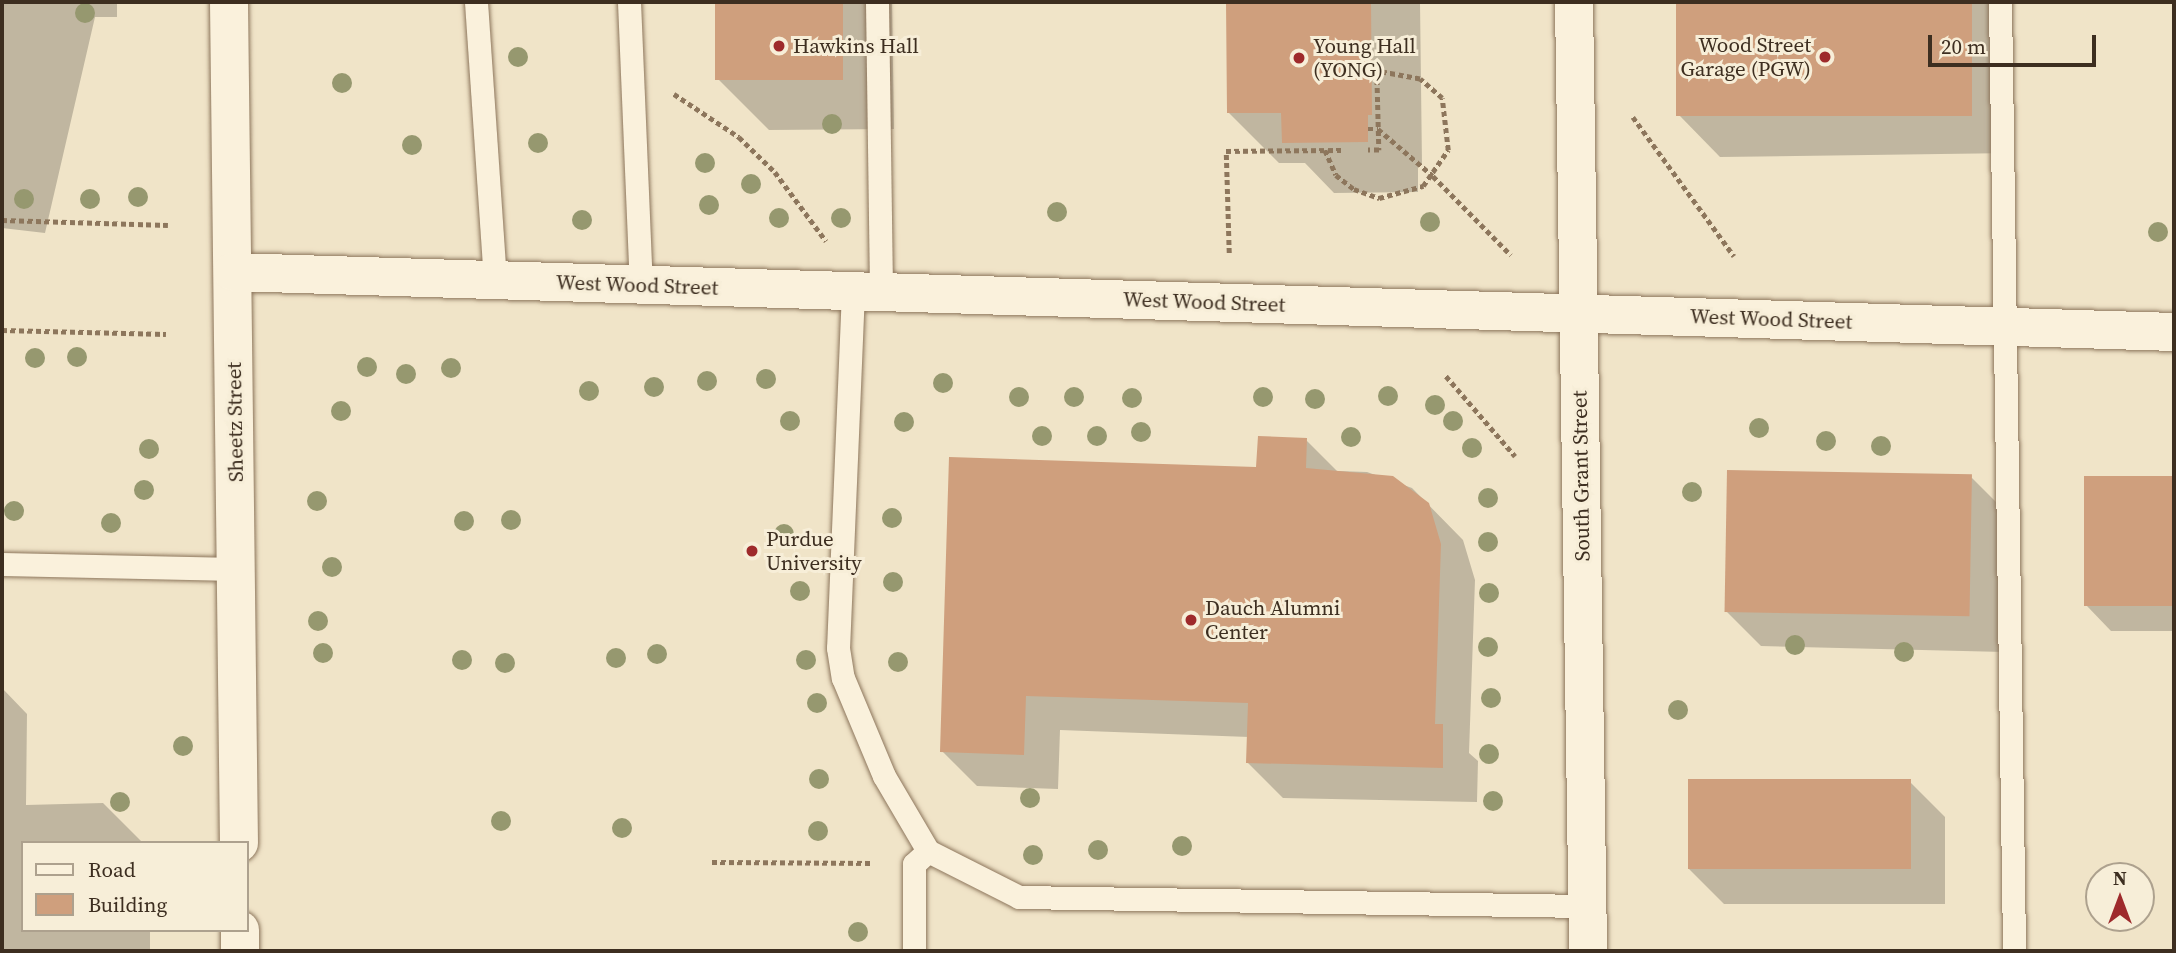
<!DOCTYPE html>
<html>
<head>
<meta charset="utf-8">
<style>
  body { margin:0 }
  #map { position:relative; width:2176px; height:953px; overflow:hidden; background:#f0e4c8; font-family:"Source Serif 4",serif }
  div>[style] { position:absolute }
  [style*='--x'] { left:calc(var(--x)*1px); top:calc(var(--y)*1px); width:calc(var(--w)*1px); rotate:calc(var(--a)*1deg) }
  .shadow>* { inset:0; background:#0003 }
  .building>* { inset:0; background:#cf9f7d; transform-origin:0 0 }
  .path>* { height:4.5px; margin-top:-2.25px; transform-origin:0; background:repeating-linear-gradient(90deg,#8d765c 0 5px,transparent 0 8.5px) }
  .roads { filter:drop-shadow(0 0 2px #8d765c) drop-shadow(0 0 2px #8d765c) }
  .lane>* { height:23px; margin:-11.5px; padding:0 11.5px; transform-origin:11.5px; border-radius:11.5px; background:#faf1dc }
  .street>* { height:38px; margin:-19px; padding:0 19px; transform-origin:19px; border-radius:19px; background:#faf1dc }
  .trees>* { width:20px; height:20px; margin:-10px; border-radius:50%; background:#96986f }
  .dots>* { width:19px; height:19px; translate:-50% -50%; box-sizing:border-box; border:4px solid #f7eed8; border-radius:50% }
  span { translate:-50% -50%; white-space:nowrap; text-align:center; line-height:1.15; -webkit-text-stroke:6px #f7eed8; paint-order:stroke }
  .poi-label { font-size:21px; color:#3d2e20 }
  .right { translate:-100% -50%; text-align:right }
  .left { translate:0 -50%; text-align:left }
  .street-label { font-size:21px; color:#3d2e20 }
  .frame { position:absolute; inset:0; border:4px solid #3d2e20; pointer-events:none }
  .legend { position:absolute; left:21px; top:841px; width:228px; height:91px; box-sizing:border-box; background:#f7eed8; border:2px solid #ada18e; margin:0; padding:9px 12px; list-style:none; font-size:21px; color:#3d2e20 }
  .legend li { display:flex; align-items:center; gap:14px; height:35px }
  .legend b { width:35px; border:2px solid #ada18e }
  .north { position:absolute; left:2085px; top:862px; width:70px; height:70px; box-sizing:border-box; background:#f7eed8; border:2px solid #ada18e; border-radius:50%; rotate:0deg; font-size:19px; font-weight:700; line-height:28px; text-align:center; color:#3d2e20 }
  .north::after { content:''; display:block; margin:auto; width:24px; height:32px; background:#9e2a2b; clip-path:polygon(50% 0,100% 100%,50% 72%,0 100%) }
  .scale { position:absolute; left:1928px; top:35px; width:168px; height:32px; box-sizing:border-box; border:4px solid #3d2e20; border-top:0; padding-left:9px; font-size:21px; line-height:24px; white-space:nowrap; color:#3d2e20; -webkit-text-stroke:5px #f7eed8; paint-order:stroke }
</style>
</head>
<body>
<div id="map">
  <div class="shadow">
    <div style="clip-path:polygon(2px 2px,117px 2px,117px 17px,95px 17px,45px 233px,2px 228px)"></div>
    <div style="clip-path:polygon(717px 2px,892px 2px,894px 129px,769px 130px,718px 79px)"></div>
    <div style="clip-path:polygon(1228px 2px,1420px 2px,1422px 165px,1418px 165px,1418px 192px,1334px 193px,1305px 163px,1279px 163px,1229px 113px)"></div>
    <div style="clip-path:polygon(1678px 2px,2012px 2px,2014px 153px,1720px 157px,1679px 115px)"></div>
    <div style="clip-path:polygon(1306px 440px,1337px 471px,1367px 472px,1412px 488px,1463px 540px,1475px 580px,1469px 753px,1478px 761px,1477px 802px,1283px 798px,1248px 763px,1249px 737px,1060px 730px,1058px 789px,977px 786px,942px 751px,1258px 469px)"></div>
    <div style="clip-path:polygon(2174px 477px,2174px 631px,2111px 631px,2086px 605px,2086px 478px)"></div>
    <div style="clip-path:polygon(1972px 478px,2007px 513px,2004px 652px,1761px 646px,1726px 611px)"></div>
    <div style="clip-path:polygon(2px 688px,27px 714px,26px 805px,103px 803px,143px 843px,23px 843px,23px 930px,150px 930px,150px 951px,2px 951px)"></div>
    <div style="clip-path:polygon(1910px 782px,1945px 817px,1945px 904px,1724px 904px,1689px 869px)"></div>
  </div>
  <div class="building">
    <div style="left:715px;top:2px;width:128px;height:78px"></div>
    <div style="clip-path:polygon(1226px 2px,1371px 2px,1372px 115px,1368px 115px,1368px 142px,1282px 143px,1281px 113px,1227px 113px)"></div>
    <div style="left:1676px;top:2px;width:296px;height:114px"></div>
    <div style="clip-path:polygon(1258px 436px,1307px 438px,1306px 468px,1393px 476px,1429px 503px,1441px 544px,1435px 724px,1443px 724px,1443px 768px,1246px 763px,1248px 703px,1026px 696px,1024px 755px,940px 752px,949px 457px,1256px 467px)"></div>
    <div style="left:1727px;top:470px;width:245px;height:142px;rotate:1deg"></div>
    <div style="left:2084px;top:476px;width:90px;height:130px"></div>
    <div style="left:1688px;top:779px;width:223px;height:90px"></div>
  </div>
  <div class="path">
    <div style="--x:674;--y:94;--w:78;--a:33.5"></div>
    <div style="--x:739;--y:137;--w:50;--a:44.2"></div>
    <div style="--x:775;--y:172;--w:86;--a:53.5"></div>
    <div style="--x:1633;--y:117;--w:172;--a:54"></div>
    <div style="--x:1368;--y:129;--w:10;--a:0"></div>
    <div style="--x:1378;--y:129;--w:72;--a:40.5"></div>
    <div style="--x:1433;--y:176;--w:111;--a:45.4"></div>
    <div style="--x:1325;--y:150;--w:27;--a:66"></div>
    <div style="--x:1336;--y:175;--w:23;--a:38"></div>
    <div style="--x:1354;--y:189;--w:27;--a:20"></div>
    <div style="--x:1379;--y:198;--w:46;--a:-15.3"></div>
    <div style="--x:1423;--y:186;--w:44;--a:-55.2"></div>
    <div style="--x:1448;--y:150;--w:52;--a:-96.6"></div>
    <div style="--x:1442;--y:98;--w:29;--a:-139"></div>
    <div style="--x:1420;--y:79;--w:44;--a:-169.5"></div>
    <div style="--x:1377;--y:71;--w:79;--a:88.5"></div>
    <div style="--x:1379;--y:150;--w:11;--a:180"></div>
    <div style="--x:2;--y:220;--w:166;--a:1.7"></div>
    <div style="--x:1229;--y:253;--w:102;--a:-91.7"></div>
    <div style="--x:1226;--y:151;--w:115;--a:-0.5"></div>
    <div style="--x:2;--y:330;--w:164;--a:1.4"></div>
    <div style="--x:1446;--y:376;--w:106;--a:49.2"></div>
    <div style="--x:712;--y:862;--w:160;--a:0.4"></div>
  </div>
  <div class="roads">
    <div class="lane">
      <div style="--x:476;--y:2;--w:279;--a:86.1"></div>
      <div style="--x:629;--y:2;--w:283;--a:87.6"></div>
      <div style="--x:877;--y:2;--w:290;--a:89.2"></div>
      <div style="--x:2000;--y:2;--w:949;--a:89.15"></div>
      <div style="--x:853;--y:291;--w:357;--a:92.4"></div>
      <div style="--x:838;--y:648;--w:30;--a:81"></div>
      <div style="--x:843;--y:678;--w:106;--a:67.3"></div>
      <div style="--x:884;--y:776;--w:87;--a:59.6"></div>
      <div style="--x:928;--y:851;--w:102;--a:26.8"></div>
      <div style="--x:1019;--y:897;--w:568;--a:0.91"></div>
      <div style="--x:2;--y:564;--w:234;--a:1.2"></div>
      <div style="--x:914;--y:951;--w:87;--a:-90"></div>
      <div style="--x:914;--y:864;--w:19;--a:-43"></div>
    </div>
    <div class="street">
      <div style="--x:229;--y:2;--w:841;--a:89.32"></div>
      <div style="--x:1574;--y:2;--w:949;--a:89.15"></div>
      <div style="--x:233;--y:272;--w:1942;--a:1.77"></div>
      <div style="--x:240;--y:930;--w:21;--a:90"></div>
    </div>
  </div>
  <div class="trees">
    <div style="left:85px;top:13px"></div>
    <div style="left:518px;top:57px"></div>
    <div style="left:342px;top:83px"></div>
    <div style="left:832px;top:124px"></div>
    <div style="left:538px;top:143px"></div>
    <div style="left:412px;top:145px"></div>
    <div style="left:705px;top:163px"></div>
    <div style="left:751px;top:184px"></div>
    <div style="left:138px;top:197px"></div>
    <div style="left:24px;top:199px"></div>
    <div style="left:90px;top:199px"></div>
    <div style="left:709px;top:205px"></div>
    <div style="left:1057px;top:212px"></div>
    <div style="left:779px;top:218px"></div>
    <div style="left:841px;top:218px"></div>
    <div style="left:582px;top:220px"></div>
    <div style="left:1430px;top:222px"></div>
    <div style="left:2158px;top:232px"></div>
    <div style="left:77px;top:357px"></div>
    <div style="left:35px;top:358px"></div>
    <div style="left:367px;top:367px"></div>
    <div style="left:451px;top:368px"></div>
    <div style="left:406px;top:374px"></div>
    <div style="left:766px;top:379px"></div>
    <div style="left:707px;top:381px"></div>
    <div style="left:943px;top:383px"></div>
    <div style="left:654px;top:387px"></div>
    <div style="left:589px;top:391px"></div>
    <div style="left:1388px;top:396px"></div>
    <div style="left:1019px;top:397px"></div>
    <div style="left:1074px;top:397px"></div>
    <div style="left:1263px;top:397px"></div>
    <div style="left:1132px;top:398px"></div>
    <div style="left:1315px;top:399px"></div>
    <div style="left:1435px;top:405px"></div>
    <div style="left:341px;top:411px"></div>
    <div style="left:790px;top:421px"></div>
    <div style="left:1453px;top:421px"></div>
    <div style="left:904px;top:422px"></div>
    <div style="left:1759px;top:428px"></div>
    <div style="left:1141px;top:432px"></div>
    <div style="left:1042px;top:436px"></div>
    <div style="left:1097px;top:436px"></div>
    <div style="left:1351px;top:437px"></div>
    <div style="left:1826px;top:441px"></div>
    <div style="left:1881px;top:446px"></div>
    <div style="left:1472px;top:448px"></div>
    <div style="left:149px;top:449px"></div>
    <div style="left:144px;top:490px"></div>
    <div style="left:1692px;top:492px"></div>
    <div style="left:1488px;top:498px"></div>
    <div style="left:317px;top:501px"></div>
    <div style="left:14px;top:511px"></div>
    <div style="left:892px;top:518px"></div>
    <div style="left:511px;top:520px"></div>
    <div style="left:464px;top:521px"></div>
    <div style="left:111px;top:523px"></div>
    <div style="left:784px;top:534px"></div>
    <div style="left:1488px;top:542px"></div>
    <div style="left:332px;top:567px"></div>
    <div style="left:893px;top:582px"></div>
    <div style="left:800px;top:591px"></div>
    <div style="left:1489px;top:593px"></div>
    <div style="left:318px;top:621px"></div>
    <div style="left:1795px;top:645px"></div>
    <div style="left:1488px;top:647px"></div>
    <div style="left:1904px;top:652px"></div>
    <div style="left:323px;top:653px"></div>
    <div style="left:657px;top:654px"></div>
    <div style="left:616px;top:658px"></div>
    <div style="left:462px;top:660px"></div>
    <div style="left:806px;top:660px"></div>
    <div style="left:898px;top:662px"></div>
    <div style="left:505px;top:663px"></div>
    <div style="left:1491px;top:698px"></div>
    <div style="left:817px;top:703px"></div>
    <div style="left:1678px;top:710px"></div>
    <div style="left:183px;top:746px"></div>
    <div style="left:1489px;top:754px"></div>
    <div style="left:819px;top:779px"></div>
    <div style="left:1030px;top:798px"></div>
    <div style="left:1493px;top:801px"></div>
    <div style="left:120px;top:802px"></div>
    <div style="left:501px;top:821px"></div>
    <div style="left:622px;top:828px"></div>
    <div style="left:818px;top:831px"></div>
    <div style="left:1182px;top:846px"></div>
    <div style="left:1098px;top:850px"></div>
    <div style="left:1033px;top:855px"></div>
    <div style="left:858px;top:932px"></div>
  </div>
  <div class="dots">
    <div style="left:779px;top:46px;background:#9e2a2b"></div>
    <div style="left:1825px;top:57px;background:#9e2a2b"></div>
    <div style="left:1299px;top:58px;background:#9e2a2b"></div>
    <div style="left:752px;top:551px;background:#9e2a2b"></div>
    <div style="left:1191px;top:620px;background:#9e2a2b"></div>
  </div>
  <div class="poi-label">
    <span class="right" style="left:1811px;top:57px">Wood Street<br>Garage (PGW)</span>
    <span class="left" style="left:793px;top:46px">Hawkins Hall</span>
    <span class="left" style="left:1313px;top:58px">Young Hall<br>(YONG)</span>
    <span class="left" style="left:766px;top:551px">Purdue<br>University</span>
    <span class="left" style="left:1205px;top:620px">Dauch Alumni<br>Center</span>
  </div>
  <div class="street-label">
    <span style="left:637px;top:285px;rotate:2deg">West Wood Street</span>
    <span style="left:1204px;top:302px;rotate:2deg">West Wood Street</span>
    <span style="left:1771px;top:319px;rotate:2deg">West Wood Street</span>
    <span style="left:235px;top:422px;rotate:-91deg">Sheetz Street</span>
    <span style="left:1581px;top:476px;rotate:-91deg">South Grant Street</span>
  </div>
  <div class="frame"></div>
  <ul class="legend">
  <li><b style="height:9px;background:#faf1dc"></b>Road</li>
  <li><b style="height:19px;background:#cf9f7d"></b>Building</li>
  </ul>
  <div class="north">N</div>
  <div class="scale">20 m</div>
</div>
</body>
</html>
